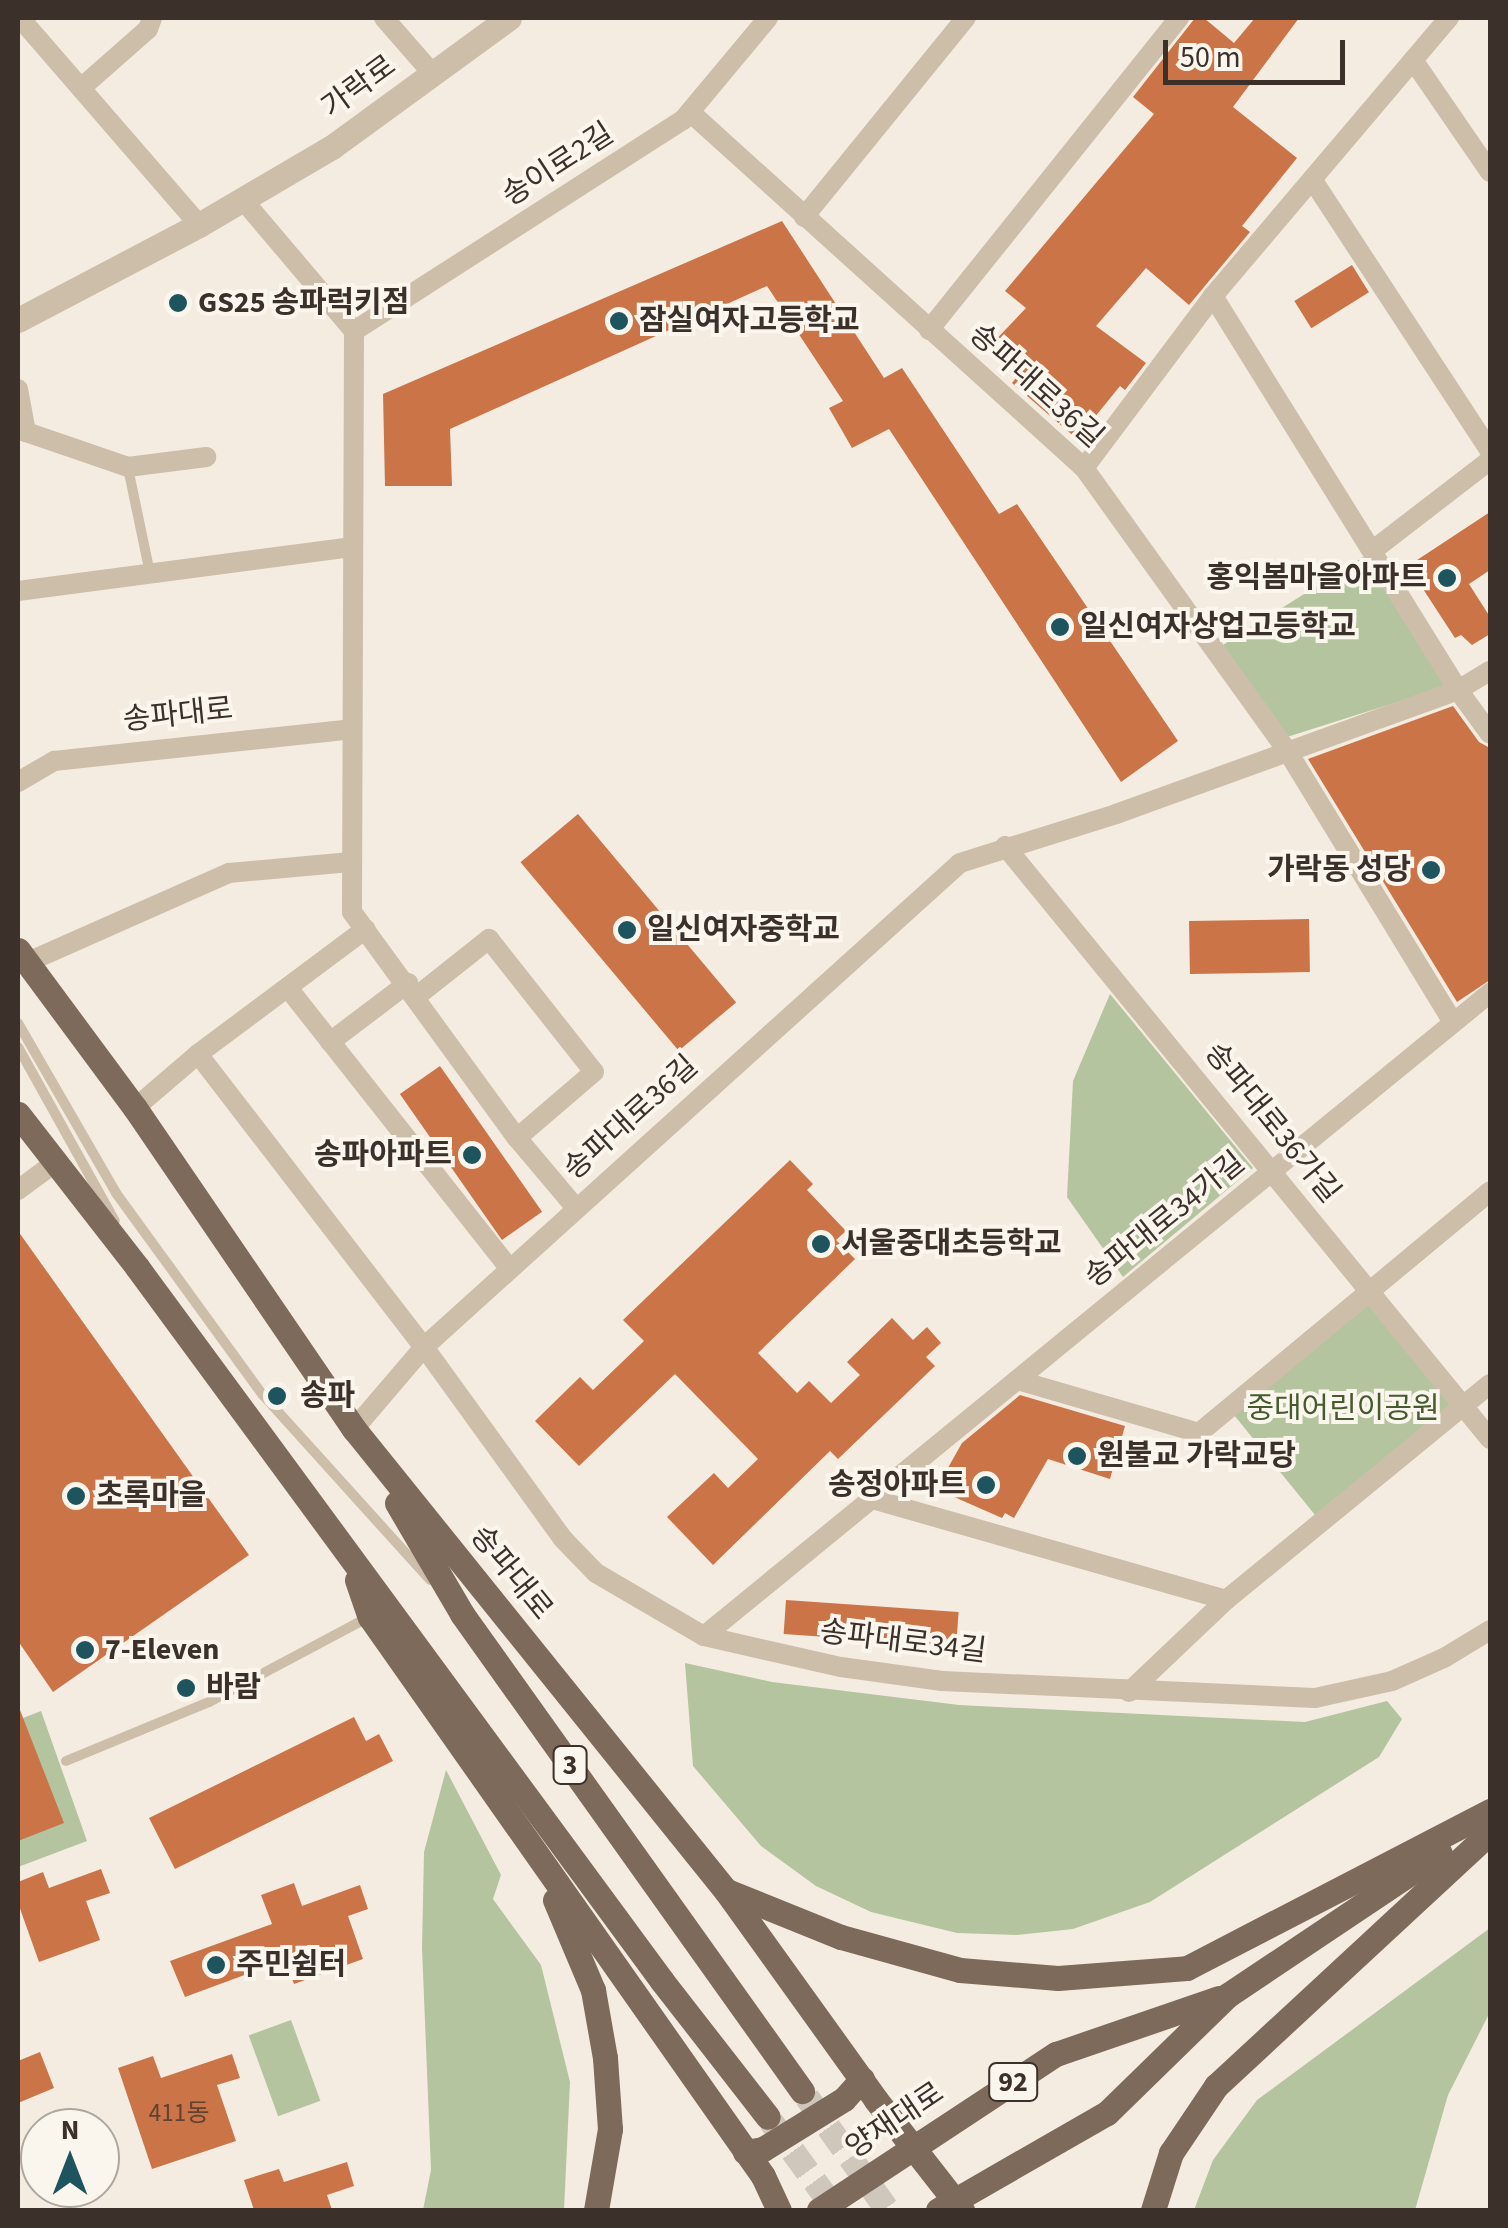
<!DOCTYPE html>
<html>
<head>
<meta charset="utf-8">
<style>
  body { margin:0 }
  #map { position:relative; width:1508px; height:2228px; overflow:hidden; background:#f4ece0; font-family:"Source Sans 3","Noto Sans KR",sans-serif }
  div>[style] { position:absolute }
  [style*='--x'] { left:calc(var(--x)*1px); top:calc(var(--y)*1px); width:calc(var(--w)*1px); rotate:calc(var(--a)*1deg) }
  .green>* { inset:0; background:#b4c49e; transform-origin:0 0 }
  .building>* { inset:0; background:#ca7447; transform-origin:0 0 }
  .primary-tunnel>* { height:25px; margin-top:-12.5px; transform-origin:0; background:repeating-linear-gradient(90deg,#cfc7bc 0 25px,transparent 0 37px) }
  .service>* { height:10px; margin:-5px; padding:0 5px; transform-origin:5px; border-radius:5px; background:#cdbeaa }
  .minor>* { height:20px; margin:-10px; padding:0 10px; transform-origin:10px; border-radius:10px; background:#cdbeaa }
  .tertiary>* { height:25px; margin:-12.5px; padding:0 12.5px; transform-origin:12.5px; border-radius:12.5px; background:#cdbeaa }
  .primary>* { height:25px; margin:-12.5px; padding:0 12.5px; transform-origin:12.5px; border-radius:12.5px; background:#7d6a5b }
  .dots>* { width:28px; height:28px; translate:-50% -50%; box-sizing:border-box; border:5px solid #fbf6ed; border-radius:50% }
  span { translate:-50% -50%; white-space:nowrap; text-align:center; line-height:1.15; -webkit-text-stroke:8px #fbf6ed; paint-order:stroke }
  .number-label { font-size:25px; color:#5f4231 }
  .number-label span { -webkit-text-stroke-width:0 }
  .shield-label span { padding:2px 8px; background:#fbf6ed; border:2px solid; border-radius:8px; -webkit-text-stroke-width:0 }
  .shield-label { font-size:28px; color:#3b312a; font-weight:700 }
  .street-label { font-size:30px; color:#3b312a }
  .poi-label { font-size:30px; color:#3b312a; font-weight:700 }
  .left { translate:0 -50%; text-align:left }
  .right { translate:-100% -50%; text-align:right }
  .park-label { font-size:30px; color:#455a2d }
  .frame { position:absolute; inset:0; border:20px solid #3b312a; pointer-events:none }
  .north { position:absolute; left:20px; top:2108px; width:100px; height:100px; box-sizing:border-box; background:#fbf6ed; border:2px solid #aea79f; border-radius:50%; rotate:0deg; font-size:28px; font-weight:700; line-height:40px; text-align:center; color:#3b312a }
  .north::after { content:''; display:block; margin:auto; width:35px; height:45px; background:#1d545e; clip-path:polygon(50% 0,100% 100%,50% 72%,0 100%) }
  .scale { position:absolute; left:1163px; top:40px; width:182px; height:45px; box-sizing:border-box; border:5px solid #3b312a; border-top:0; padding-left:12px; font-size:30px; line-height:35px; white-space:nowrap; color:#3b312a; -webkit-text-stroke:8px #fbf6ed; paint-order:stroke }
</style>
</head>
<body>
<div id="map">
  <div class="green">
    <div style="clip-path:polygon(1363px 557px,1448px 686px,1287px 737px,1223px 645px)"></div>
    <div style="clip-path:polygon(1110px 994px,1253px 1168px,1123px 1277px,1067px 1197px,1073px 1081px)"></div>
    <div style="left:1369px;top:1302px;width:132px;height:176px;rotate:51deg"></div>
    <div style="clip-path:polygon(685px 1663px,772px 1682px,959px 1705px,1305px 1722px,1387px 1701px,1402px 1719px,1379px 1757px,1150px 1902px,1073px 1929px,1017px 1935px,957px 1933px,871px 1912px,816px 1886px,761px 1846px,693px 1766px)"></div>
    <div style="clip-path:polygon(41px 1711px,87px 1841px,18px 1867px,18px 1720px)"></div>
    <div style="clip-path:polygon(446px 1770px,501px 1875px,493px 1899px,541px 1965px,570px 2082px,564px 2210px,423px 2210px,431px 2170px,422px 1948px,424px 1852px)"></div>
    <div style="clip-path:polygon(1490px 1928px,1490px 2012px,1448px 2095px,1415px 2210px,1194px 2210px,1213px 2160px,1257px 2100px)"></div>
    <div style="left:291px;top:2020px;width:86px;height:45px;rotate:70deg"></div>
  </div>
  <div class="building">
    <div style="clip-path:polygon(1195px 18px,1204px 18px,1234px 43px,1255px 18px,1299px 18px,1233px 107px,1297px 158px,1242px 226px,1250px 232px,1189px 305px,1146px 268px,1096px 326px,1146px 363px,1125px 390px,1120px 386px,1077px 439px,1012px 383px,1016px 378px,986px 350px,1026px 308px,1005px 291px,1154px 114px,1133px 97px)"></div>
    <div style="clip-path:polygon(782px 221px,884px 378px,902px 368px,999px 514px,1017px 504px,1178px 741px,1121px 782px,889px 429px,852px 448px,829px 408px,843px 401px,767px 286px,450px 429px,452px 486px,385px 486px,383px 394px)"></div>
    <div style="left:1352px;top:265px;width:32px;height:68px;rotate:58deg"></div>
    <div style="clip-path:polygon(1490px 512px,1490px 570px,1469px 584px,1490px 617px,1490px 634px,1472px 645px,1461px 635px,1455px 638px,1408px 566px)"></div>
    <div style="clip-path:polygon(1453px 706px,1479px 742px,1490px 748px,1490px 980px,1457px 1002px,1308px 759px)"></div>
    <div style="left:578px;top:814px;width:246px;height:75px;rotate:50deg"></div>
    <div style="left:1309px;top:919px;width:53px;height:120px;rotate:89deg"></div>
    <div style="left:440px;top:1066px;width:178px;height:49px;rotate:55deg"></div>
    <div style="clip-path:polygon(790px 1160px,813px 1184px,807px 1190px,846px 1231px,836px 1240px,855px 1259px,758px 1353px,797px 1393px,809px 1381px,831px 1403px,860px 1375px,847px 1362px,892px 1318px,913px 1340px,927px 1327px,941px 1343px,926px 1357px,935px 1366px,838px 1459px,830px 1451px,713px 1565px,667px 1517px,714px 1473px,728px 1488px,758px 1459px,675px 1374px,579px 1466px,535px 1421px,580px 1377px,593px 1390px,644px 1341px,623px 1320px)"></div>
    <div style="clip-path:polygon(18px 1231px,249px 1555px,53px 1692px,18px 1641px)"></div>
    <div style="clip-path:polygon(1020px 1395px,1125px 1426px,1110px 1479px,1048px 1459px,1014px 1518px,1005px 1513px,1002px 1518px,936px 1489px,962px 1443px)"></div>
    <div style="left:786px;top:1600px;width:173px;height:34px;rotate:4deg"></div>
    <div style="clip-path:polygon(18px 1705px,64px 1823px,18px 1841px)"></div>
    <div style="clip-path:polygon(354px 1717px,366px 1741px,379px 1734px,393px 1761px,175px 1869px,149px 1818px)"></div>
    <div style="clip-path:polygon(101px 1869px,110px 1893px,86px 1901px,100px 1940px,39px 1962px,18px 1903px,18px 1882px,43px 1872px,49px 1888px)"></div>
    <div style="clip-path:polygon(294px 1883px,302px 1906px,360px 1885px,368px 1909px,348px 1916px,363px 1959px,294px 1984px,285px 1960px,185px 1997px,170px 1961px,272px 1924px,261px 1895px)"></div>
    <div style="clip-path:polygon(40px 2052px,54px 2088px,18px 2103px,18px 2061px)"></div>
    <div style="clip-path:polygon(232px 2054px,240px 2078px,217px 2085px,236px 2141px,152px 2169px,118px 2068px,153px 2056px,161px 2078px)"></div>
    <div style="clip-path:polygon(347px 2162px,354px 2186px,327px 2195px,332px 2210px,254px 2210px,244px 2180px,279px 2169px,284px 2182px)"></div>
  </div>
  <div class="primary-tunnel">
    <div style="--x:807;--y:2097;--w:139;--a:54.4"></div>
    <div style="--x:771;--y:2121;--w:110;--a:53.9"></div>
  </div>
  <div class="service">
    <div style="--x:128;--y:468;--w:107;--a:78.2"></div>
    <div style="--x:18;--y:1023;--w:196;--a:60"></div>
    <div style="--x:116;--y:1193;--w:250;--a:54"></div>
    <div style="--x:263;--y:1395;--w:249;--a:47.9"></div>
    <div style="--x:18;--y:1047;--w:199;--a:60.9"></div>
    <div style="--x:66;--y:1761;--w:155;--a:-22.4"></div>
    <div style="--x:209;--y:1702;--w:181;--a:-28"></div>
  </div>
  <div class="minor">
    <div style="--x:20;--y:18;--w:274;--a:49.1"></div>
    <div style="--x:384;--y:18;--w:73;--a:48.9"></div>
    <div style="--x:1413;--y:60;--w:136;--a:55.5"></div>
    <div style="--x:81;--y:88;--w:89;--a:-41.4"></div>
    <div style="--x:148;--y:29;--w:12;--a:-70"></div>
    <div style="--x:690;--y:112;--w:531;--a:42.1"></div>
    <div style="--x:1084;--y:468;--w:350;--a:54.3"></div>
    <div style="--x:1288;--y:752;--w:316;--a:58.6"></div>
    <div style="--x:1312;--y:179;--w:325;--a:56.8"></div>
    <div style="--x:243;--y:200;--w:172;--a:49.7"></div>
    <div style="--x:804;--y:217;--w:257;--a:-50.9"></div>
    <div style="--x:1213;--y:296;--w:464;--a:58.1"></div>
    <div style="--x:1458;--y:690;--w:54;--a:54"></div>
    <div style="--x:929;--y:330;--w:400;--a:-51.3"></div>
    <div style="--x:354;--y:331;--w:581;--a:90.2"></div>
    <div style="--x:352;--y:912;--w:280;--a:53.9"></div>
    <div style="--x:517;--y:1138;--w:92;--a:49.9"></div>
    <div style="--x:354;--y:331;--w:391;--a:-32.7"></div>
    <div style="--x:683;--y:120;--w:133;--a:-50.2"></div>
    <div style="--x:18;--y:389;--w:44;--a:79.5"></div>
    <div style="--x:26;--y:432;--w:108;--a:18.9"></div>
    <div style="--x:128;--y:467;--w:79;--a:-7.3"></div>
    <div style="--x:1084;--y:468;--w:215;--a:-53.1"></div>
    <div style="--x:1213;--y:296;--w:365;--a:-49.7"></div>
    <div style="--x:1372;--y:551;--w:149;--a:-37.6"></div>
    <div style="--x:18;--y:591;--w:338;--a:-7.5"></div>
    <div style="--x:18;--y:782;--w:42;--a:-30.3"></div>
    <div style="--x:54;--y:761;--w:299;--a:-6.1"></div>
    <div style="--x:1005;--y:846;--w:766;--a:50.72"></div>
    <div style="--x:28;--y:962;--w:220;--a:-23.9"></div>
    <div style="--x:229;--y:873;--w:122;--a:-5.2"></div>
    <div style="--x:288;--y:988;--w:358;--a:51.7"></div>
    <div style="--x:417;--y:996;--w:92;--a:-38.4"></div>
    <div style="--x:489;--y:939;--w:169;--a:51.7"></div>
    <div style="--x:594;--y:1072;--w:101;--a:139.4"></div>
    <div style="--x:330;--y:1042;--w:98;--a:-37.1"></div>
    <div style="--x:198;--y:1054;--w:370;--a:52.4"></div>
    <div style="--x:424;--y:1347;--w:237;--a:54.1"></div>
    <div style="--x:563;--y:1539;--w:47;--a:45.9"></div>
    <div style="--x:596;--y:1573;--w:125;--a:30.3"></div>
    <div style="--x:704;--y:1636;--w:140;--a:12.8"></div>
    <div style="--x:841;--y:1667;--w:102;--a:7.9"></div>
    <div style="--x:942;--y:1681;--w:373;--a:2.6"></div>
    <div style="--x:1315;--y:1698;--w:79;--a:-12.4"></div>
    <div style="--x:1392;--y:1681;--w:57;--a:-23.9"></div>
    <div style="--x:1444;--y:1658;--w:54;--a:-31.3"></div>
    <div style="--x:135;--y:1108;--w:83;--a:-40.6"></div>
    <div style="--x:198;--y:1054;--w:209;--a:-36.7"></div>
    <div style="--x:18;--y:1190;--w:47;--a:-36.4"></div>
    <div style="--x:1017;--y:1380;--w:190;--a:16.2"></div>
    <div style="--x:1199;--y:1433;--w:378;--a:-39.7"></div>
    <div style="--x:354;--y:1429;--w:108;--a:-49.5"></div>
    <div style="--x:424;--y:1347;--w:722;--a:-42.08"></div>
    <div style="--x:960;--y:863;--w:164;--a:-17.4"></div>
    <div style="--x:1116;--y:814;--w:364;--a:-19.9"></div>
    <div style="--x:1458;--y:690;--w:37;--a:-31"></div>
    <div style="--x:872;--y:1499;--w:368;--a:15.9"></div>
    <div style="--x:704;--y:1636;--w:1016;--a:-39.29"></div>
    <div style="--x:1129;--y:1692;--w:134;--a:-43.5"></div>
    <div style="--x:1226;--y:1600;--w:341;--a:-39.3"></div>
  </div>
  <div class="tertiary">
    <div style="--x:18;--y:320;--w:204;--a:-27.7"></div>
    <div style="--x:199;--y:225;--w:154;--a:-30.4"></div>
    <div style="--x:332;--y:147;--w:219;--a:-36.1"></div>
  </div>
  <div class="primary">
    <div style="--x:18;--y:950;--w:197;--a:53.5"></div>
    <div style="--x:135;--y:1108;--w:389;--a:55.7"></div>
    <div style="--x:354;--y:1429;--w:593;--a:51.16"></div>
    <div style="--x:726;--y:1891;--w:257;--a:54.3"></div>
    <div style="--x:876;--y:2100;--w:140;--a:52"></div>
    <div style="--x:18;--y:1114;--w:194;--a:52.1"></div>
    <div style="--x:137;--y:1267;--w:886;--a:53.67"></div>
    <div style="--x:662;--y:1981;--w:172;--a:52.1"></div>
    <div style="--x:397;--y:1503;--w:129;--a:59.6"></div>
    <div style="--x:462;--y:1614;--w:586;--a:54.52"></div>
    <div style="--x:357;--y:1580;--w:39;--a:71"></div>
    <div style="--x:370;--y:1617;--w:683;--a:54.89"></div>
    <div style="--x:763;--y:2176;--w:38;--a:65"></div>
    <div style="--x:727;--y:1891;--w:123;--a:22"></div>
    <div style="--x:841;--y:1937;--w:123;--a:15.5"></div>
    <div style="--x:960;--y:1970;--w:98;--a:4.7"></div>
    <div style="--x:1058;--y:1978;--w:129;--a:-4.4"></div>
    <div style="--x:1187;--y:1968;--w:341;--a:-27.4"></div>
    <div style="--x:555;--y:1900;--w:98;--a:67.1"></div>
    <div style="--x:593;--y:1990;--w:69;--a:80"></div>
    <div style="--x:605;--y:2058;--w:71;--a:86"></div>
    <div style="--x:610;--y:2129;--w:82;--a:99.8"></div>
    <div style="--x:745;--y:2152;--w:18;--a:-9"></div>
    <div style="--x:763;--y:2149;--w:95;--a:-31.7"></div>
    <div style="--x:844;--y:2099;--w:27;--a:-48"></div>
    <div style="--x:819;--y:2210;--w:284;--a:-33.4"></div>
    <div style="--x:1056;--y:2054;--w:172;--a:-19"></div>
    <div style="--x:938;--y:2210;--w:195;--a:-29.9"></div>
    <div style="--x:1107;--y:2113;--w:169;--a:-44.3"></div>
    <div style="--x:1228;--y:1995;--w:255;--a:-33.8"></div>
    <div style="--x:1153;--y:2210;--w:60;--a:-72.5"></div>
    <div style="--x:1171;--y:2153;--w:81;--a:-56.1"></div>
    <div style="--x:1216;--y:2086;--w:374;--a:-42.8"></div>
  </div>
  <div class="dots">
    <div style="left:178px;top:303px;background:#1d545e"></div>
    <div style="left:619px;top:321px;background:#1d545e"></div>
    <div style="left:1447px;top:578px;background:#1d545e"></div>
    <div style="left:1060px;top:627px;background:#1d545e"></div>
    <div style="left:1431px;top:870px;background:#1d545e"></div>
    <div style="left:627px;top:930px;background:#1d545e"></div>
    <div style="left:472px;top:1155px;background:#1d545e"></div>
    <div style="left:821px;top:1244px;background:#1d545e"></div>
    <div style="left:277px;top:1396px;background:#1d545e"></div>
    <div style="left:1077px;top:1456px;background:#1d545e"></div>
    <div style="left:986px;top:1485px;background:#1d545e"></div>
    <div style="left:76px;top:1496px;background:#1d545e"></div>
    <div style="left:85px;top:1650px;background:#1d545e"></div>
    <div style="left:186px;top:1688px;background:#1d545e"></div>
    <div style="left:216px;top:1965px;background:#1d545e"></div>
  </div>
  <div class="number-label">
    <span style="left:179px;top:2113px">411동</span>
  </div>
  <div class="shield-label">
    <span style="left:570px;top:1765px">3</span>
    <span style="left:1013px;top:2082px">92</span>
  </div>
  <div class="street-label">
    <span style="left:359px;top:87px;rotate:-36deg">가락로</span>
    <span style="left:558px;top:165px;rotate:-33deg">송이로2길</span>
    <span style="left:1036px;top:386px;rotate:42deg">송파대로36길</span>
    <span style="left:178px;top:715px;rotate:-6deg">송파대로</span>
    <span style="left:631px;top:1118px;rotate:-42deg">송파대로36길</span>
    <span style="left:1272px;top:1123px;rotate:51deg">송파대로36가길</span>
    <span style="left:1165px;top:1220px;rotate:-39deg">송파대로34가길</span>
    <span style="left:511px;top:1573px;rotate:51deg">송파대로</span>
    <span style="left:903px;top:1642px;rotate:7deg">송파대로34길</span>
    <span style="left:895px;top:2121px;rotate:-34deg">양재대로</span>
  </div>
  <div class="poi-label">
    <span class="left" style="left:198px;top:303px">GS25 송파럭키점</span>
    <span class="left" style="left:639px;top:321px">잠실여자고등학교</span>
    <span class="right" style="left:1427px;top:578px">홍익봄마을아파트</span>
    <span class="left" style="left:1080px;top:627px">일신여자상업고등학교</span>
    <span class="right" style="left:1411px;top:870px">가락동 성당</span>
    <span class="left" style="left:647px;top:930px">일신여자중학교</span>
    <span class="right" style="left:452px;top:1155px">송파아파트</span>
    <span class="left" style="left:841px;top:1244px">서울중대초등학교</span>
    <span class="left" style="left:300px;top:1396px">송파</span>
    <span class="left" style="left:1097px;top:1456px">원불교 가락교당</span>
    <span class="right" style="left:966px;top:1485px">송정아파트</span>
    <span class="left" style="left:96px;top:1496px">초록마을</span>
    <span class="left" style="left:105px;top:1650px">7-Eleven</span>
    <span class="left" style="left:206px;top:1688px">바람</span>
    <span class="left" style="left:236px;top:1965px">주민쉼터</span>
  </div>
  <div class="park-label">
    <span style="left:1343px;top:1409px">중대어린이공원</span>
  </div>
  <div class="frame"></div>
  <div class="north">N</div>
  <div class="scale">50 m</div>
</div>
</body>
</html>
